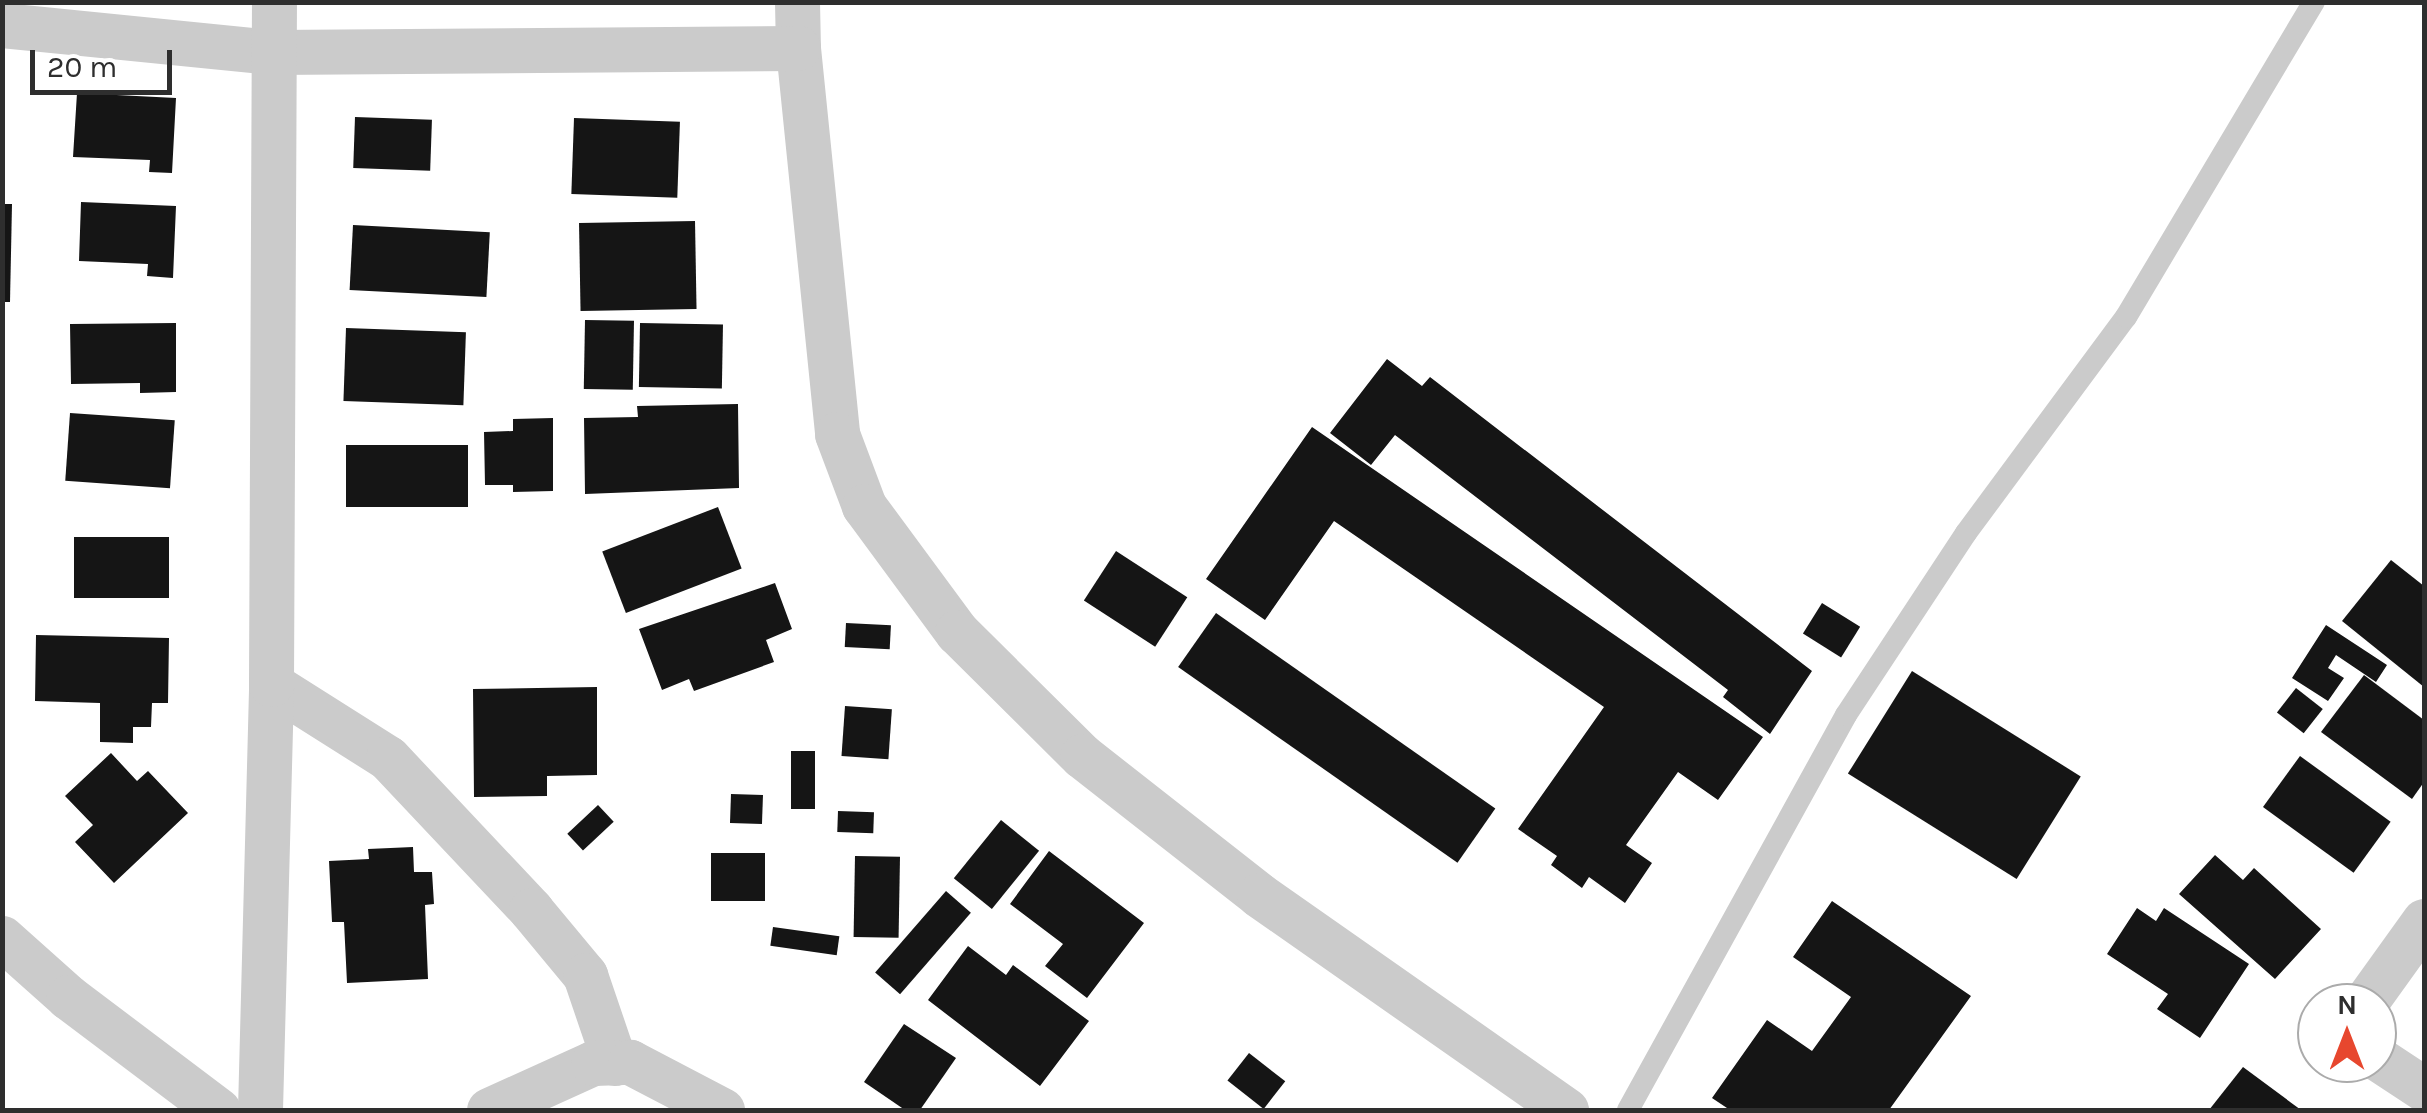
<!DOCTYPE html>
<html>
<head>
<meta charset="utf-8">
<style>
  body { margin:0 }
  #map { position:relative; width:2427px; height:1113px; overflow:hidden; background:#fff; font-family:Karla,sans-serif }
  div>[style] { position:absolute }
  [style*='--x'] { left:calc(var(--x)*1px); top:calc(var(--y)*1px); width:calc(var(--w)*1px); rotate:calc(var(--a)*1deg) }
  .building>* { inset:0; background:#151515; transform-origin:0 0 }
  .lane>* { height:22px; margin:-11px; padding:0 11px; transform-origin:11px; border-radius:11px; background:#cbcbcb }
  .street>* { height:45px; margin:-22.5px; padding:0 22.5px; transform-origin:22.5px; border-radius:22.5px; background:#cbcbcb }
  span { translate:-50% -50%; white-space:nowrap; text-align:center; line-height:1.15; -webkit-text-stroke:10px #fff; paint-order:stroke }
  .frame { position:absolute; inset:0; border:5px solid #2e2e2e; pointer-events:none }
  .north { position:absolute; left:2297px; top:983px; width:100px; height:100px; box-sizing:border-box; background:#fff; border:2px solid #ababab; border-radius:50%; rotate:0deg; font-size:28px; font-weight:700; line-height:40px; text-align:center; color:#2e2e2e }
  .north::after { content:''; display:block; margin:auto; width:35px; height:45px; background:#e7472e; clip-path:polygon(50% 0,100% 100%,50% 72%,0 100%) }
  .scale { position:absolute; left:30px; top:50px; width:142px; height:45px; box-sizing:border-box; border:5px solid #2e2e2e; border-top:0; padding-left:12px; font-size:30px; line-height:35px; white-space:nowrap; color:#2e2e2e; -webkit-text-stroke:8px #fff; paint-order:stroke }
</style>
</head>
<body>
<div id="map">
  <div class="building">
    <div style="clip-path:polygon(77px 93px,176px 98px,172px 173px,149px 172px,150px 160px,73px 157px)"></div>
    <div style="left:355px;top:117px;width:77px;height:51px;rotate:2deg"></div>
    <div style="left:574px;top:118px;width:106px;height:76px;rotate:2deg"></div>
    <div style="clip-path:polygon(81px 202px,176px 206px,173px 278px,147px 276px,148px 264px,79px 261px)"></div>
    <div style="clip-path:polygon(2px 204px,12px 204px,10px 302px,2px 302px)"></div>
    <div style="left:695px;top:221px;width:88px;height:116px;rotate:89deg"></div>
    <div style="left:353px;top:225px;width:137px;height:65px;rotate:3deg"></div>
    <div style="left:585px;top:320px;width:49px;height:69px;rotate:1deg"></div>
    <div style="clip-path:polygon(176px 323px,176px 392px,140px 393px,140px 383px,71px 384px,70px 324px)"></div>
    <div style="left:640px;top:323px;width:83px;height:64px;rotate:1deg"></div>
    <div style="left:346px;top:328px;width:120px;height:73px;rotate:2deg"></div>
    <div style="clip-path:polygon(1387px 359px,1422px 386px,1430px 377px,1812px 671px,1770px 734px,1723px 697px,1728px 690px,1395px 435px,1371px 465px,1330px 433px)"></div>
    <div style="clip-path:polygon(738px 404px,739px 488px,585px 494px,584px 418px,638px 417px,637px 406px)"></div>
    <div style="left:70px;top:413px;width:105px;height:68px;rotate:4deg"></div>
    <div style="clip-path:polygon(553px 418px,553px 491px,513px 492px,513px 485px,485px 485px,484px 432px,513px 431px,513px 419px)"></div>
    <div style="clip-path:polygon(1312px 427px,1763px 737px,1718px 800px,1678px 772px,1626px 845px,1652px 863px,1625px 903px,1589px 877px,1582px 888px,1551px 865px,1557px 856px,1518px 829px,1604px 707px,1334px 521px,1265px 620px,1206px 579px)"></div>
    <div style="left:346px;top:445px;width:122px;height:62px"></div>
    <div style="left:718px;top:507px;width:66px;height:124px;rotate:69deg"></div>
    <div style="left:74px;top:537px;width:95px;height:61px"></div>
    <div style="left:1116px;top:551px;width:85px;height:59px;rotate:33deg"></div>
    <div style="clip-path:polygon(2391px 560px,2424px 586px,2424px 687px,2342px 621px)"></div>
    <div style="clip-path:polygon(775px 583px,792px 629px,766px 640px,774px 662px,694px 691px,689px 679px,662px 690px,639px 629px)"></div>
    <div style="left:1822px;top:603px;width:45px;height:36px;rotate:32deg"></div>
    <div style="left:1216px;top:613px;width:341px;height:66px;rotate:35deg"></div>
    <div style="left:846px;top:623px;width:45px;height:24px;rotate:3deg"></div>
    <div style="clip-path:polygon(2326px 625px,2387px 665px,2376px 682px,2336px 655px,2328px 668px,2344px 678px,2328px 701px,2292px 678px)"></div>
    <div style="clip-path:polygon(36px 635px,169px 638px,168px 703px,152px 703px,151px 727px,133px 727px,133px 743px,100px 742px,100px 703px,35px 701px)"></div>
    <div style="left:1912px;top:671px;width:199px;height:121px;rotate:32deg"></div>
    <div style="clip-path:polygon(2364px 675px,2424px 720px,2424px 782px,2412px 799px,2321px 732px)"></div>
    <div style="clip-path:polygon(597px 687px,597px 775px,547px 776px,547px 796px,474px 797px,473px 689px)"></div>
    <div style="left:2296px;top:688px;width:34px;height:31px;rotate:38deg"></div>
    <div style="left:845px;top:706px;width:47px;height:50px;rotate:4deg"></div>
    <div style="left:791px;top:751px;width:24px;height:58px"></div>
    <div style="clip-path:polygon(111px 753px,137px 781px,148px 771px,188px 813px,114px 883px,75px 842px,93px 825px,65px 796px)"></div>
    <div style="left:2300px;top:756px;width:112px;height:63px;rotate:36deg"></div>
    <div style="left:731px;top:794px;width:32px;height:29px;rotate:2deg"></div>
    <div style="left:598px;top:805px;width:23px;height:42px;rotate:47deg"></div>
    <div style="left:838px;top:811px;width:36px;height:21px;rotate:2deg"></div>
    <div style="left:1001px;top:820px;width:49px;height:75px;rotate:39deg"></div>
    <div style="clip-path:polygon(413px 847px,414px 872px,432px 872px,434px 904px,425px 905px,428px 979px,347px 983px,344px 922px,332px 922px,329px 861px,369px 859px,368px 849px)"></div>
    <div style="clip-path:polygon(1049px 851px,1144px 923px,1087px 998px,1045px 966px,1063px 944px,1010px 904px)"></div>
    <div style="left:711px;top:853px;width:54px;height:48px"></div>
    <div style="clip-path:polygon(2215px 855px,2243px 880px,2254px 868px,2321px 929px,2275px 979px,2179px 894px)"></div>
    <div style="left:855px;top:856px;width:45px;height:81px;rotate:1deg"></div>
    <div style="left:946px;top:891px;width:33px;height:108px;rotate:41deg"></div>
    <div style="clip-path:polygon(1832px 901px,1971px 996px,1889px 1110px,1730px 1110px,1712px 1098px,1767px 1020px,1812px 1051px,1851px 997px,1793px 957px)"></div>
    <div style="clip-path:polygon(2137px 908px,2156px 921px,2164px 908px,2249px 964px,2200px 1038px,2157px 1009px,2168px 994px,2107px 954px)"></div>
    <div style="left:773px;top:927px;width:67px;height:19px;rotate:8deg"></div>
    <div style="clip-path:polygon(968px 946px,1006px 975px,1013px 965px,1089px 1021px,1040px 1086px,928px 1000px)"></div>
    <div style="clip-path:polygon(904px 1024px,956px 1058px,920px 1110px,905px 1110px,864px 1082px)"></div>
    <div style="left:1249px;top:1053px;width:46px;height:35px;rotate:38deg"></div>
    <div style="clip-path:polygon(2243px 1067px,2301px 1110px,2209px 1110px)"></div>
  </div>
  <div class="lane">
    <div style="--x:1628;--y:1110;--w:451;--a:-61.1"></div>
    <div style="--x:1846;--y:715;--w:218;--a:-56.6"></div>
    <div style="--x:1966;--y:533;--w:269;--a:-53.5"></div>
    <div style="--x:2126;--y:317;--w:367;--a:-59.2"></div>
  </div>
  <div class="street">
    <div style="--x:797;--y:2;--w:46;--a:88.8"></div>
    <div style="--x:798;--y:48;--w:388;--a:84.2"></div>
    <div style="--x:837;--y:434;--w:77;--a:69.4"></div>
    <div style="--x:864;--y:506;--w:157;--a:53.6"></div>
    <div style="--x:957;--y:632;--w:176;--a:44.8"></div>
    <div style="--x:1082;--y:756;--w:225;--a:38.1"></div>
    <div style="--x:1259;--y:895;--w:375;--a:35"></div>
    <div style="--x:2;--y:25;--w:272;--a:5.7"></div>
    <div style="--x:273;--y:52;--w:525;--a:-0.44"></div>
    <div style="--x:271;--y:684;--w:138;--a:32.3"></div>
    <div style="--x:388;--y:758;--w:209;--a:46.7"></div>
    <div style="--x:531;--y:910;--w:85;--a:50.3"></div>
    <div style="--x:585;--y:975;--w:93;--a:71.2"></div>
    <div style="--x:2;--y:938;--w:89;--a:41.8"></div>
    <div style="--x:68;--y:997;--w:188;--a:37"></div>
    <div style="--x:2365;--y:1003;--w:101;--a:-54.3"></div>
    <div style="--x:2377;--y:1058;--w:56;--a:33.4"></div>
    <div style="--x:260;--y:1110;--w:426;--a:-88.5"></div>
    <div style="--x:271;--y:684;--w:682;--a:-89.75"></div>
    <div style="--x:489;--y:1110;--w:114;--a:-24.3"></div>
    <div style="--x:593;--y:1063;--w:37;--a:-2"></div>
    <div style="--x:630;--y:1062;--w:104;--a:27.6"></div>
  </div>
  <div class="frame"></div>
  <div class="north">N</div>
  <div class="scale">20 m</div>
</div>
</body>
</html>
